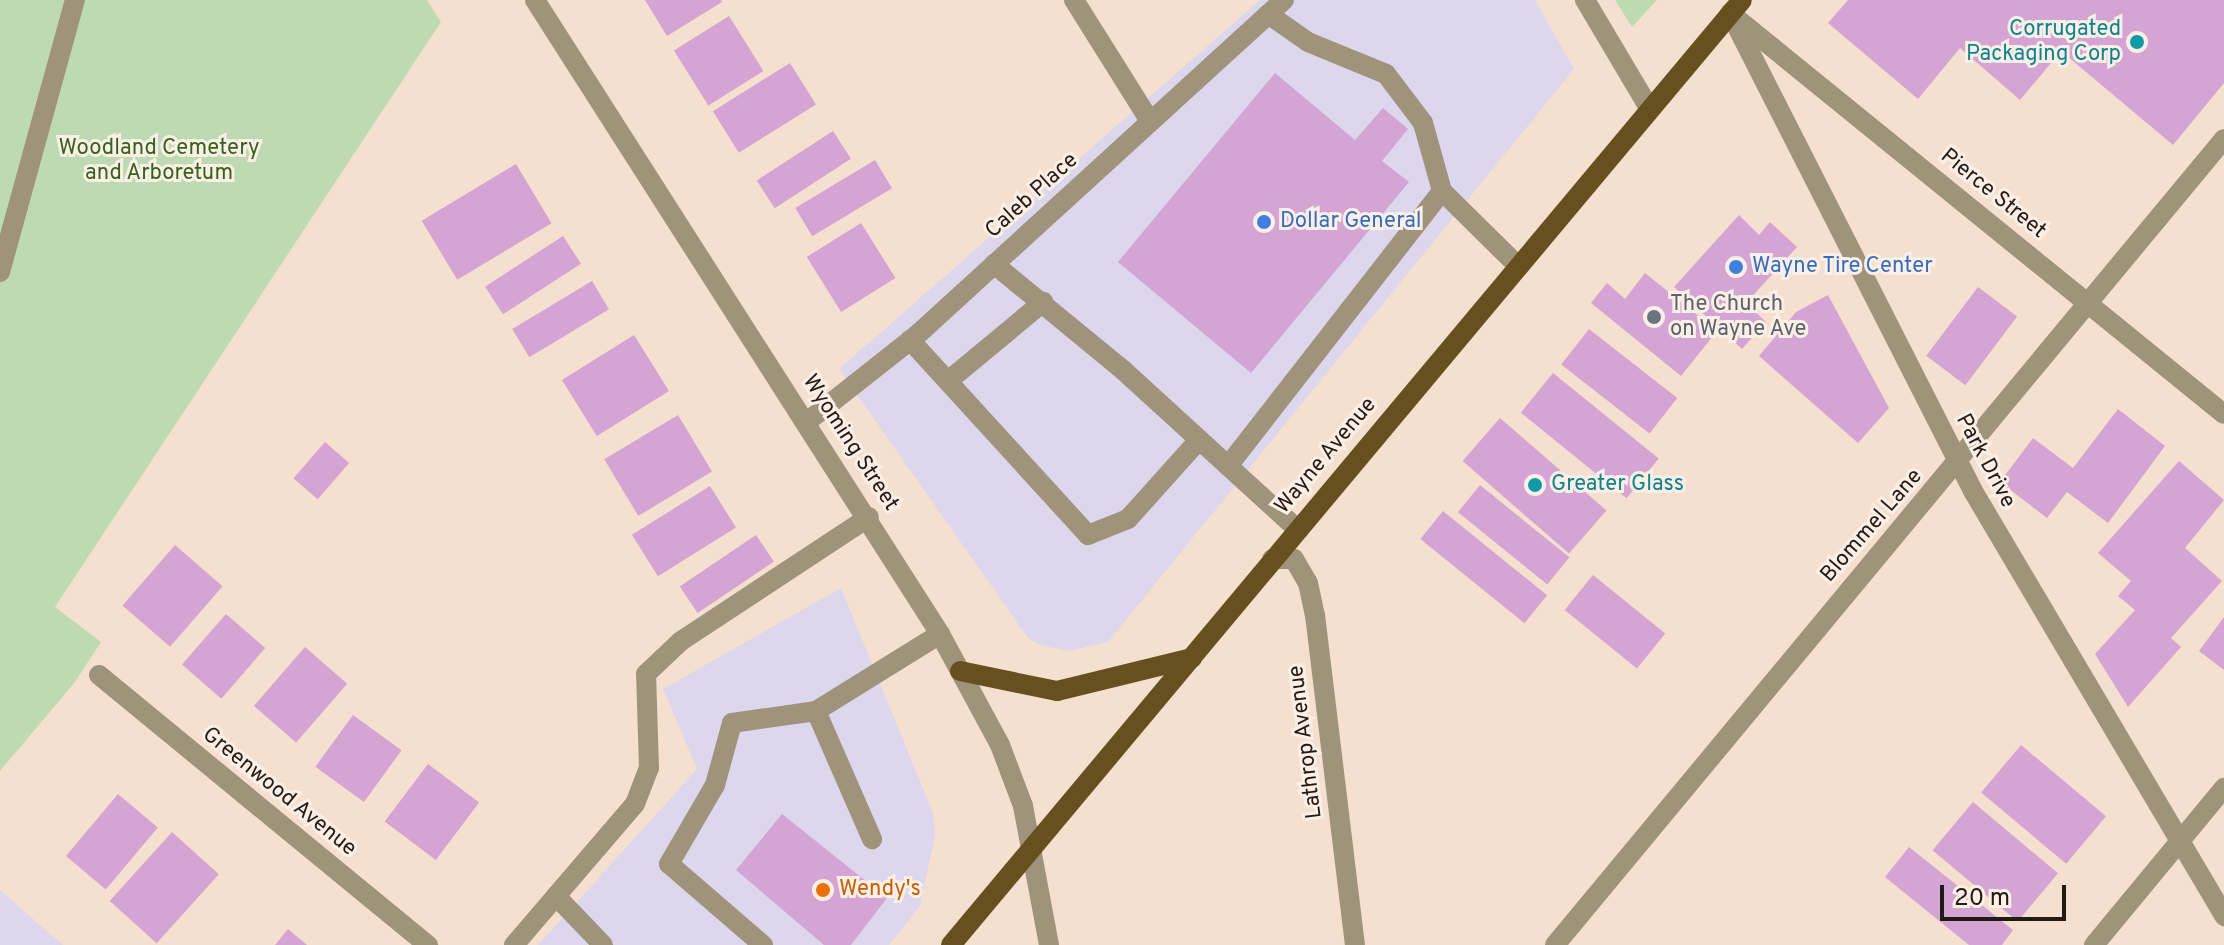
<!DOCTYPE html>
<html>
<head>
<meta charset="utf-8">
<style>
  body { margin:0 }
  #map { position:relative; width:2224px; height:945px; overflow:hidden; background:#f5e0cf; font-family:Overpass,sans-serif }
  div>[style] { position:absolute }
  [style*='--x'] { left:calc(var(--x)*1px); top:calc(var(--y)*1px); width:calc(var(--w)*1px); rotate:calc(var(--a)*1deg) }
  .commercial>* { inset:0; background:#dcd7ed }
  .green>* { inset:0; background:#bedab3 }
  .building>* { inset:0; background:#d3a4d4; transform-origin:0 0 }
  .service>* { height:20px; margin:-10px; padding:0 10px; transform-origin:10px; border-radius:10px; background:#a0937b }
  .minor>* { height:20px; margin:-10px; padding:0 10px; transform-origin:10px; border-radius:10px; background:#a0937b }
  .tertiary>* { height:20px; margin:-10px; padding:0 10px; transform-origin:10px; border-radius:10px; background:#a0937b }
  .primary>* { height:20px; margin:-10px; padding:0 10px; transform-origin:10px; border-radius:10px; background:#675020 }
  .dots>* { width:22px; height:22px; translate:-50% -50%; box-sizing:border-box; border:4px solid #fcefe5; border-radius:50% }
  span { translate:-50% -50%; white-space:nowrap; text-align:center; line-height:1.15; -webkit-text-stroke:6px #fcefe5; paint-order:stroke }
  .culture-label { font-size:22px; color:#0d838f }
  .right { translate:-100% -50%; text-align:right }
  .left { translate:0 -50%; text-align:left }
  .park-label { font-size:22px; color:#34641c }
  .street-label { font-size:22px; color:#221b15 }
  .shop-label { font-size:22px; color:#366cbe }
  .worship-label { font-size:22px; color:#5b616d }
  .food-label { font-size:22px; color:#c56008 }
  .scale { position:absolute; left:1940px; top:885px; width:126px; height:36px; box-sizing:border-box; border:4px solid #221b15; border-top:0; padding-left:10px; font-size:24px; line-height:28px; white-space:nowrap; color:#221b15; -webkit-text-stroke:6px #fcefe5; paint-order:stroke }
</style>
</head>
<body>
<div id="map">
  <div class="commercial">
    <div style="clip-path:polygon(1260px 0,1535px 0,1574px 69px,1108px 642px,1069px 651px,1040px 645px,1028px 638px,839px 369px)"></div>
    <div style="clip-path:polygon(841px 588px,933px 813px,935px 836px,920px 906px,889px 945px,538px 945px,697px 769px,663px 689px)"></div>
    <div style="clip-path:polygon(0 890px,63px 945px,0 945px)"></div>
  </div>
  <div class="green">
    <div style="clip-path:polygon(0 0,427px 0,441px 22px,55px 607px,101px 642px,75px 682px,0 771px)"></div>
    <div style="clip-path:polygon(1615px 0,1657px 0,1632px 27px)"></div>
  </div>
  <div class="building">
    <div style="clip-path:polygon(645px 0,721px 0,722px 2px,667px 36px)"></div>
    <div style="clip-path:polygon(1848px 0,2224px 0,2224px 83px,2173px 145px,2061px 51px,2020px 100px,1960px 48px,1918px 99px,1828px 23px)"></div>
    <div style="left:729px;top:16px;width:65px;height:65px;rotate:58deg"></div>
    <div style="left:790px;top:63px;width:49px;height:91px;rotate:58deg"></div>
    <div style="clip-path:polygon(1275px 73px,1355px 140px,1383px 108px,1408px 129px,1382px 161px,1409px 182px,1251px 373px,1118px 262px)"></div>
    <div style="left:833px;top:131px;width:33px;height:91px;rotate:57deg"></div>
    <div style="left:875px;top:160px;width:33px;height:93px;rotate:59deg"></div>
    <div style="left:516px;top:164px;width:69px;height:110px;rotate:59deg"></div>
    <div style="clip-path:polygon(1739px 215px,1759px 235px,1770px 222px,1797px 247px,1746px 303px,1766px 322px,1742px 349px,1674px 287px)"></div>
    <div style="left:861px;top:223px;width:65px;height:64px;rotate:58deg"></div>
    <div style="left:563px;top:236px;width:33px;height:93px;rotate:57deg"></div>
    <div style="clip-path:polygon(1645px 273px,1717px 331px,1681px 376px,1591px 303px,1607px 283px,1625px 299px)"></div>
    <div style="left:592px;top:281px;width:33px;height:93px;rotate:59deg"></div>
    <div style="left:1978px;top:287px;width:49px;height:86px;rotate:37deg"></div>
    <div style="clip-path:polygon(1828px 295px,1889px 408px,1858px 443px,1759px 356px,1796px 312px)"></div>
    <div style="left:1589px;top:329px;width:112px;height:45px;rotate:38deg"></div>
    <div style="left:634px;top:335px;width:66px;height:85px;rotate:58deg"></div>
    <div style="left:1553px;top:373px;width:136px;height:51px;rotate:39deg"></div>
    <div style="clip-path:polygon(2118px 409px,2165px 446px,2108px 523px,2067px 492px,2047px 518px,2000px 482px,2033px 438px,2073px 468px)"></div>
    <div style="left:678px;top:415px;width:66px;height:86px;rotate:59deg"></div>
    <div style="left:1500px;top:418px;width:141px;height:57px;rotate:41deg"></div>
    <div style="left:325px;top:442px;width:32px;height:48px;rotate:41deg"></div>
    <div style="clip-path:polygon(2179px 461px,2224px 500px,2185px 548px,2222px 581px,2171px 638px,2181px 647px,2128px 707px,2095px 654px,2135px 610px,2118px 596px,2131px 581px,2098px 553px)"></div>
    <div style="left:1480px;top:485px;width:115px;height:35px;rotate:39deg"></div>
    <div style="left:710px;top:486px;width:49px;height:92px;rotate:58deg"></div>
    <div style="left:1443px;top:511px;width:134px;height:36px;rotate:39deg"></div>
    <div style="left:756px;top:535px;width:32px;height:92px;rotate:56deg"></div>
    <div style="left:175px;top:545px;width:63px;height:80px;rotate:41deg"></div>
    <div style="left:1593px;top:575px;width:93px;height:45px;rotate:39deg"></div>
    <div style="left:226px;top:614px;width:52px;height:67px;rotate:41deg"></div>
    <div style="clip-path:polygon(2224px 617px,2224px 670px,2199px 651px)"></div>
    <div style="left:305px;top:647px;width:56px;height:78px;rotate:41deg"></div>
    <div style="left:353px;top:715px;width:60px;height:64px;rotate:36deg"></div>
    <div style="left:2021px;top:745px;width:111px;height:62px;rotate:40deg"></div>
    <div style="left:428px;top:764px;width:64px;height:72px;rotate:37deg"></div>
    <div style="left:118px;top:794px;width:52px;height:81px;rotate:40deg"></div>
    <div style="left:1973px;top:802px;width:111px;height:63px;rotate:40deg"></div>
    <div style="clip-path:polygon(782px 814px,887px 898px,851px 945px,824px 945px,736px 870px)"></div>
    <div style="left:172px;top:832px;width:63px;height:93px;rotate:42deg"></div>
    <div style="clip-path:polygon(1909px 847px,2013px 930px,2002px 945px,1969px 945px,1885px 877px)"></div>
    <div style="clip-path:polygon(288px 929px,307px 945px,275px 945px)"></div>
  </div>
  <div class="service">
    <div style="--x:1074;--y:0;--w:143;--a:57.9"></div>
    <div style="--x:1268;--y:14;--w:49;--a:35"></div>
    <div style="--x:1308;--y:42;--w:84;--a:22.3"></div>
    <div style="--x:1386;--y:74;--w:61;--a:52.9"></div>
    <div style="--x:1423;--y:123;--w:71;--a:74.4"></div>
    <div style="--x:994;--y:264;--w:167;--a:39.4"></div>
    <div style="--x:1123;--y:370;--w:236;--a:42.4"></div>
    <div style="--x:0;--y:272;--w:282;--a:-74.6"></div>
    <div style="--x:910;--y:340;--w:264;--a:47.6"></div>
    <div style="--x:1088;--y:535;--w:43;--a:-21.8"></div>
    <div style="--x:1128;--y:519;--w:106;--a:-48.1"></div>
    <div style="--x:948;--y:381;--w:124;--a:-39.7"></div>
    <div style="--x:1228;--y:466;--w:348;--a:-52.1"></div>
    <div style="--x:1442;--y:191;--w:105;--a:44.6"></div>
    <div style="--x:816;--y:711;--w:140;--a:66.4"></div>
    <div style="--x:556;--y:896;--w:68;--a:46.2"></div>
    <div style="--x:514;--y:945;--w:186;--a:-49.4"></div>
    <div style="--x:635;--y:804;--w:39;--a:-69"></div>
    <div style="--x:649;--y:768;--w:94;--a:-91.8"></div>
    <div style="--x:646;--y:674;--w:48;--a:-43.3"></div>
    <div style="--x:681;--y:641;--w:225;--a:-33.4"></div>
    <div style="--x:763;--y:945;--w:124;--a:-139.2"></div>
    <div style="--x:669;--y:864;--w:91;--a:-59.8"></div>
    <div style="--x:715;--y:785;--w:64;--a:-74.7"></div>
    <div style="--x:732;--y:723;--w:85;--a:-8.1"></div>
    <div style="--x:816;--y:711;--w:146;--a:-31.8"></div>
  </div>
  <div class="minor">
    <div style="--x:1585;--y:0;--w:126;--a:59.3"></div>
    <div style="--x:1730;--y:13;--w:536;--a:63.05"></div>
    <div style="--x:1973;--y:491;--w:494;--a:59.4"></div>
    <div style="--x:1736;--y:18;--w:628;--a:39.06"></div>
    <div style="--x:808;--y:421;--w:139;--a:-38.3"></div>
    <div style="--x:917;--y:335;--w:497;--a:-42.4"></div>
    <div style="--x:1272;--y:559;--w:22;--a:0"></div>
    <div style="--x:1294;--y:559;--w:28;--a:60"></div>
    <div style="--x:1308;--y:583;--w:33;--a:78"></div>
    <div style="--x:1315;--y:615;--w:332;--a:83.1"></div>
    <div style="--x:99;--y:675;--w:426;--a:39.4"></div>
    <div style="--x:1555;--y:945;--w:1047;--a:-50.31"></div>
    <div style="--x:2094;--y:945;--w:204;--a:-50.4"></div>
  </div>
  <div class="tertiary">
    <div style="--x:535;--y:0;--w:752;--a:57.43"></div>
    <div style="--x:940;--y:634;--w:126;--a:61.6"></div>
    <div style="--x:1000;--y:745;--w:65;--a:69.3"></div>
    <div style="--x:1023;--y:806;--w:141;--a:79.4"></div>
  </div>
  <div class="primary">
    <div style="--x:960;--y:671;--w:99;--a:11.7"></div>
    <div style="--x:1057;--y:691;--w:139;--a:-13.7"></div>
    <div style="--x:951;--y:945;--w:1232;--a:-50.07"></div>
  </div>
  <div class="dots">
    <div style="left:2137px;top:42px;background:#0f9aa8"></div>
    <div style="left:1264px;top:222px;background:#3f7fe0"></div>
    <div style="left:1736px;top:267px;background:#3f7fe0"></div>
    <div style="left:1654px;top:317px;background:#6b7280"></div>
    <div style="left:1535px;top:485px;background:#0f9aa8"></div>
    <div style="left:823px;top:890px;background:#e8710a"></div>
  </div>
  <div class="culture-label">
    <span class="right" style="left:2121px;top:42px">Corrugated<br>Packaging Corp</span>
    <span class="left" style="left:1551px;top:485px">Greater Glass</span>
  </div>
  <div class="park-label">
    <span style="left:159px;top:161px">Woodland Cemetery<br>and Arboretum</span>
  </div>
  <div class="street-label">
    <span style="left:1993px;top:194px;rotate:39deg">Pierce Street</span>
    <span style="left:1032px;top:196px;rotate:-42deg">Caleb Place</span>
    <span style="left:850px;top:443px;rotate:57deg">Wyoming Street</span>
    <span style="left:1326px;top:456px;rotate:-50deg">Wayne Avenue</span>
    <span style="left:1985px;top:461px;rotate:62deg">Park Drive</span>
    <span style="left:1872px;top:526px;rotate:-49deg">Blommel Lane</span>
    <span style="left:1306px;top:742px;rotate:-97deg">Lathrop Avenue</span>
    <span style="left:279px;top:792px;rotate:39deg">Greenwood Avenue</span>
  </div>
  <div class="shop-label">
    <span class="left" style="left:1280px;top:222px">Dollar General</span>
    <span class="left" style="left:1752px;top:267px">Wayne Tire Center</span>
  </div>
  <div class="worship-label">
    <span class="left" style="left:1670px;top:317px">The Church<br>on Wayne Ave</span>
  </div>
  <div class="food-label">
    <span class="left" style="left:839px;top:890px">Wendy's</span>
  </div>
  <div class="scale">20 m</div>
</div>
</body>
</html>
